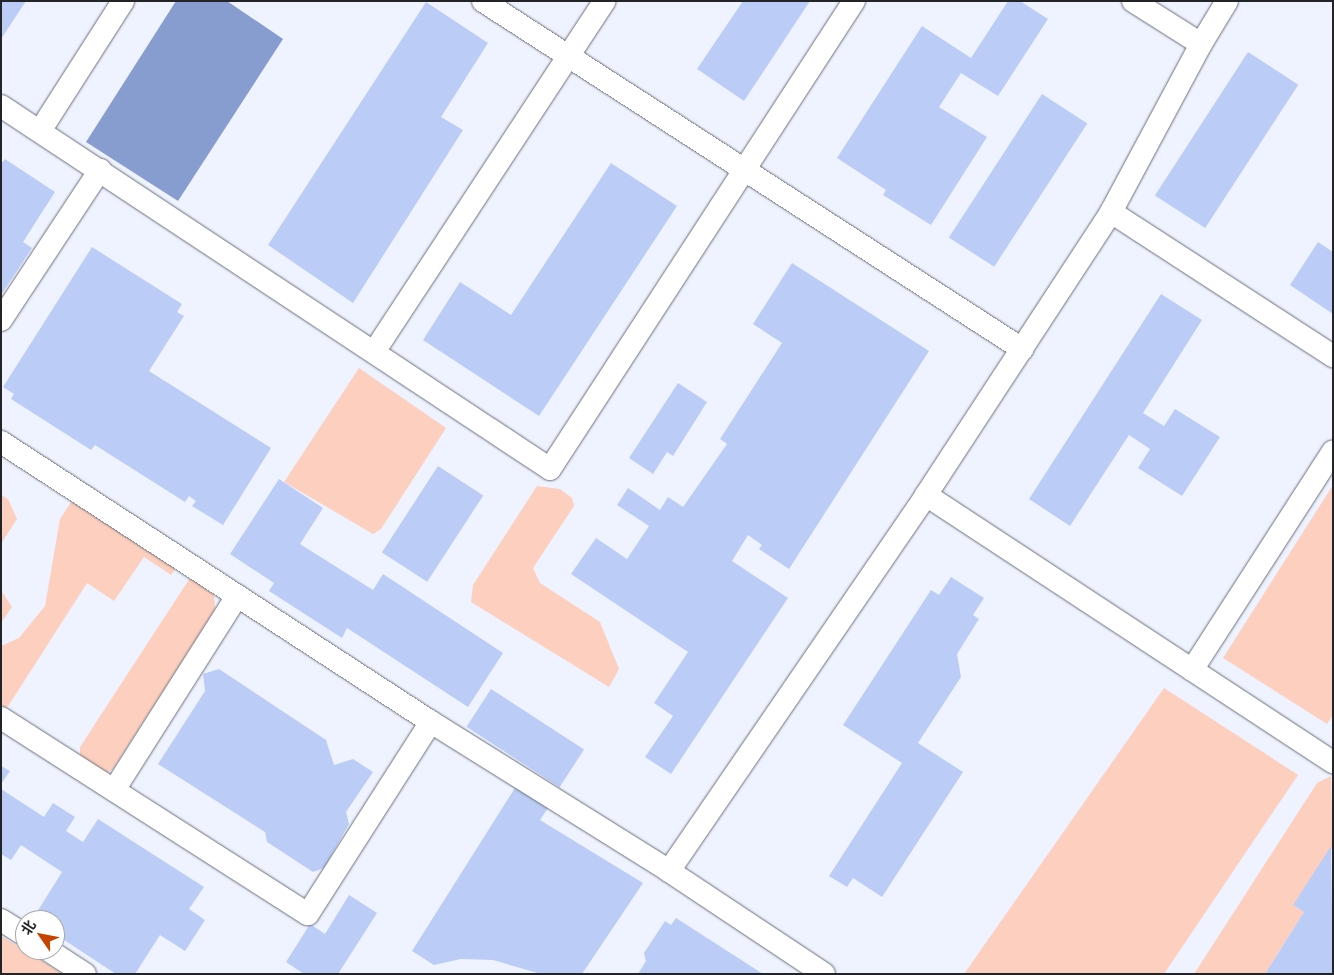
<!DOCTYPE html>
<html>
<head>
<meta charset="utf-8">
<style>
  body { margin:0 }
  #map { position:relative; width:1334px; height:975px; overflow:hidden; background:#eef3ff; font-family:"PT Sans Narrow","Noto Sans SC",sans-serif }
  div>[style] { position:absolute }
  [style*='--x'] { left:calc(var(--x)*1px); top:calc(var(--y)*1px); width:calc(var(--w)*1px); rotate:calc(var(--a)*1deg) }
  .green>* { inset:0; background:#fccfbf }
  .water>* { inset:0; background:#879ccf }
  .building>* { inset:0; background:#bbcdf7; transform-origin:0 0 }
  .roads { filter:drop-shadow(0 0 1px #6a6f79) drop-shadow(0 0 1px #6a6f79) }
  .minor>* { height:22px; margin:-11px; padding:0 11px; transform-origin:11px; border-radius:11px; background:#fff }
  span { translate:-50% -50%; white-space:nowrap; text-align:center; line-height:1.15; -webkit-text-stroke:5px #fff; paint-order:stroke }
  .frame { position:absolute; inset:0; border:2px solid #222428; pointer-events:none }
  .north { position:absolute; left:15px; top:910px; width:50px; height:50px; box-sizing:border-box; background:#fff; border:1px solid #a7a7a9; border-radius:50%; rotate:303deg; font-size:14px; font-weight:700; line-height:20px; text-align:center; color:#222428 }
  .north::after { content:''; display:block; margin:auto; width:18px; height:22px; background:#c84200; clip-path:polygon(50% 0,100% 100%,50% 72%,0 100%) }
</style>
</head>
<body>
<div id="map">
  <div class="green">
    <div style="clip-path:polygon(359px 368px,446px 428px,381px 529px,373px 534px,284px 482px)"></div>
    <div style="clip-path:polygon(1333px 485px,1333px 715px,1327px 724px,1223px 658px)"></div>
    <div style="clip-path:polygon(537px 486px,560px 489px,572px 498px,574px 506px,533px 568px,540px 583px,600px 622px,619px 669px,609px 687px,471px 602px,473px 585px)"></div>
    <div style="clip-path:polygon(1px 495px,8px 499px,17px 519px,1px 544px)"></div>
    <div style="clip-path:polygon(73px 499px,177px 566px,171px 575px,144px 557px,114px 601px,87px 583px,7px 708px,1px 705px,1px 646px,19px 638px,45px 606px,60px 519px)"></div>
    <div style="clip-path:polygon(190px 578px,214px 593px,215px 610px,113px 769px,106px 773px,80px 756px,80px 747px)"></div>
    <div style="clip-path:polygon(1px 590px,12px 607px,1px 623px)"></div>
    <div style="clip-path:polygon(1164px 688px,1298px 775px,1164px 974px,964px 974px)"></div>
    <div style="clip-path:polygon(1331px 776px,1333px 847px,1293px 905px,1304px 912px,1265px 974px,1194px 974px,1317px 783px)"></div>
    <div style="clip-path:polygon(1px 936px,63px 974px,1px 974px)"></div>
  </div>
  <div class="water">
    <div style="clip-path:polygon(176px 1px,227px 1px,283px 39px,178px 201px,86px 142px)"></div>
  </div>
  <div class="building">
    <div style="clip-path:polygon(1px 1px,26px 1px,1px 39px)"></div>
    <div style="clip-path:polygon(743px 1px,810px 1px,744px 101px,697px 69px)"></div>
    <div style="clip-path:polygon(1008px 1px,1020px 1px,1048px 19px,998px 96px,961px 73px,939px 107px,987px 137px,931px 225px,883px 195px,886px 190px,837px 158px,922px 26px,971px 58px)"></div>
    <div style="clip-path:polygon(426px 2px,488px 43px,441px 117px,463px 130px,353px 303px,268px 245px)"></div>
    <div style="left:1248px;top:52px;width:60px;height:171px;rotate:33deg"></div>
    <div style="left:1042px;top:94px;width:54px;height:171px;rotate:33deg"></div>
    <div style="clip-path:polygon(5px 159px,55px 192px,23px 242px,32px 248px,1px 295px,1px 164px)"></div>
    <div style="clip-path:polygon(611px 163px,677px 206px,539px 416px,423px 340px,460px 282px,511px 315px)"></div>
    <div style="clip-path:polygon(1318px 242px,1333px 252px,1333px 314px,1290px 285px)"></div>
    <div style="clip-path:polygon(92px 247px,182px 304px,177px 312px,184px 316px,149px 371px,271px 448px,223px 525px,192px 506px,196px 501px,189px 496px,185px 502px,95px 445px,91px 450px,11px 399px,14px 394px,3px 387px)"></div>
    <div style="clip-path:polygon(792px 263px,929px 351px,789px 569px,759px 549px,762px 545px,748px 535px,732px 561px,788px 598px,671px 774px,645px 757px,673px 716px,654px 703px,688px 652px,571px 574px,596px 538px,627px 559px,649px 526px,617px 505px,628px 488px,660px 510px,668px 497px,683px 507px,727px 444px,720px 439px,782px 343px,753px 324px)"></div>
    <div style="clip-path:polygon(1161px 294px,1202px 320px,1143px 413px,1164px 426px,1175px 409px,1220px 437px,1182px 496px,1138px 468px,1150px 449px,1129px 435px,1070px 526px,1029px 499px)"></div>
    <div style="clip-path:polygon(678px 383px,707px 402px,673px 456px,667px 452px,653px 474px,629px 458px)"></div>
    <div style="left:438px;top:466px;width:54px;height:103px;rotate:33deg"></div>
    <div style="clip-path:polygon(279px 479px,323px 508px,300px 544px,373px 590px,383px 574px,503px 653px,468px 707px,347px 628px,342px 638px,269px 591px,274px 583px,230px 554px)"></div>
    <div style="clip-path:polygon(951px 577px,984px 598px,973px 615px,979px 619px,957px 654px,961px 677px,918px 743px,963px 772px,882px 897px,853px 878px,847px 887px,829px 876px,902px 763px,843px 725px,931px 590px,939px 595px)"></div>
    <div style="clip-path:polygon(219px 669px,326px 740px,334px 765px,353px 759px,373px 772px,346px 812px,349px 824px,324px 868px,313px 872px,267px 842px,265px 832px,158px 764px,205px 691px,203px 674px)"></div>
    <div style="left:491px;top:689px;width:111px;height:45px;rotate:33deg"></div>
    <div style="clip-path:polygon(1px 766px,10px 771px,1px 784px)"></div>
    <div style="clip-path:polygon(520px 780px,552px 802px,540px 820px,643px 883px,582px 974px,541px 974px,493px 960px,461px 959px,434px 965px,412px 951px)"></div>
    <div style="clip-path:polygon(1px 789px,44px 817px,53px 803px,75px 817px,66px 831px,83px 842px,98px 819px,204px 887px,189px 909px,205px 920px,185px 951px,160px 935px,135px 974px,116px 974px,55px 934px,55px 920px,32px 920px,62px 872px,21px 845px,11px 860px,1px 854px)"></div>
    <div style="clip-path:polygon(1331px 846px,1333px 974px,1265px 974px,1304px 912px,1293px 905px)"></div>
    <div style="clip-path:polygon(349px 895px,377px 913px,338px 974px,304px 974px,286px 962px,310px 924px,325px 934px)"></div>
    <div style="clip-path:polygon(676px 918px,763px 974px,638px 974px,646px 961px,644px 953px,665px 921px,671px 925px)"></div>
  </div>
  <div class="roads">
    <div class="minor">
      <div style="--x:483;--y:1;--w:642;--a:32.85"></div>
      <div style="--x:1133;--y:1;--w:80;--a:32.3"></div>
      <div style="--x:1;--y:106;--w:658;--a:33.47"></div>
      <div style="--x:550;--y:469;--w:558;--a:-56.99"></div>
      <div style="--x:40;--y:131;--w:154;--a:-57.4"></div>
      <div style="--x:1111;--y:212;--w:265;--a:33"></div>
      <div style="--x:1;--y:320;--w:180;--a:-56.6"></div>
      <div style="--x:374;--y:352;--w:420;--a:-56.7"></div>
      <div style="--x:1;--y:442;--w:513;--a:33.07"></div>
      <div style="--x:431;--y:722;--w:281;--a:32"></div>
      <div style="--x:669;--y:871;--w:186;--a:33.6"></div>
      <div style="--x:926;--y:495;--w:487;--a:33.3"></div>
      <div style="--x:1192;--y:670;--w:260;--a:-57.2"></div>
      <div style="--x:1;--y:718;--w:364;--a:32.6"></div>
      <div style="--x:308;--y:914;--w:228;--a:-57.4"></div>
      <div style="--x:114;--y:790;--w:230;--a:-57.6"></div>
      <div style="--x:669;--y:871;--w:455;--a:-55.6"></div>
      <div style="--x:926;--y:495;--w:338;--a:-56.8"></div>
      <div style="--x:1111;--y:212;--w:191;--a:-61.8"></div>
      <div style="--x:1201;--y:44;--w:50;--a:-58.8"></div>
      <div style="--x:1;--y:920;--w:28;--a:32"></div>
      <div style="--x:48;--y:950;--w:44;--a:33"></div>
    </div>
  </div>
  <div class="frame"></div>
  <div class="north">北</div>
</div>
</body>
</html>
